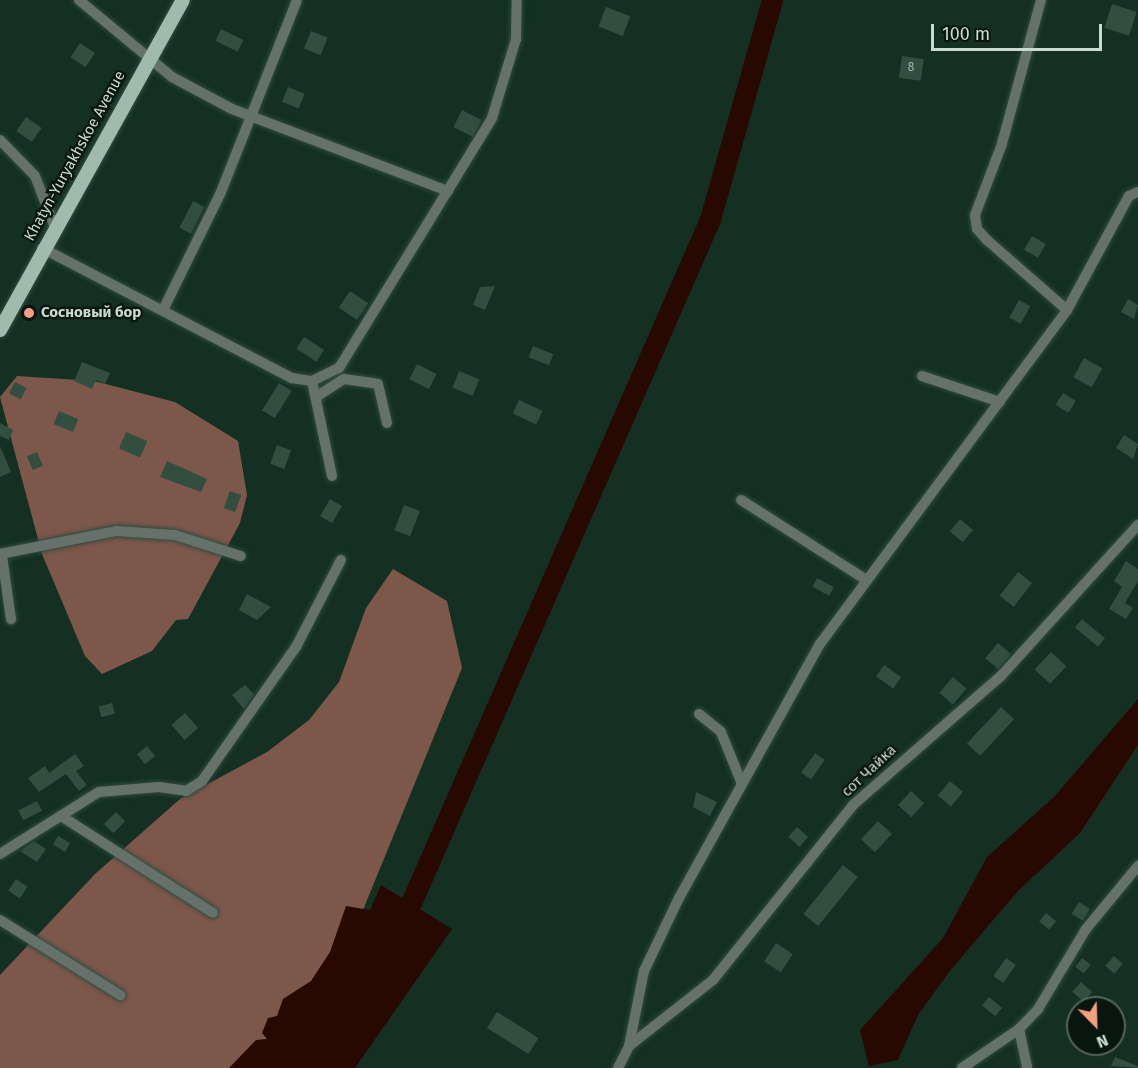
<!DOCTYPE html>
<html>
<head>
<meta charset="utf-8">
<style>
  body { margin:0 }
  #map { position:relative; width:1138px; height:1068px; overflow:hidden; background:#133022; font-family:"Fira Sans",sans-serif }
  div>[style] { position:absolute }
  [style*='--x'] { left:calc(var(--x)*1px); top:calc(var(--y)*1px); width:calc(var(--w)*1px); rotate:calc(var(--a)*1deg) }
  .forest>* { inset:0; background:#7e574b }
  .water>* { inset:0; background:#280902 }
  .river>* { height:21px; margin:-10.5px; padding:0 10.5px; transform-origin:10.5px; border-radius:10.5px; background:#280902 }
  .building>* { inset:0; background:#314e3f; transform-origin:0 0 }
  .roads { filter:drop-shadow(0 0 2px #304b3e) drop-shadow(0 0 2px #304b3e) }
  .minor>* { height:10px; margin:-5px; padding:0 5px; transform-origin:5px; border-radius:5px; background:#65726b }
  .major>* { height:14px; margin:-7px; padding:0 7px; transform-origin:7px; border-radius:7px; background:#a0bbac }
  .dots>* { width:16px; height:16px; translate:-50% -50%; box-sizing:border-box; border:3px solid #09150f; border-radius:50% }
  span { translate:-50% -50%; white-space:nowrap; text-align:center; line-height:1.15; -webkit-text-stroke:4.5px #09150f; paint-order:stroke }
  .number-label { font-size:12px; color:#a3b7ac }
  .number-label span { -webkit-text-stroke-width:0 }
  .street-label { font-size:15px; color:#c9dad0 }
  .poi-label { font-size:15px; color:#c9dad0; font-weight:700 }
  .left { translate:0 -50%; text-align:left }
  .north { position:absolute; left:1066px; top:996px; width:60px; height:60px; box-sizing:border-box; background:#09150f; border:2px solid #56645c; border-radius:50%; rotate:157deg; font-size:16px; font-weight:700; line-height:24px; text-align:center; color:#c9dad0 }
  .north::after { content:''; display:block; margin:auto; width:21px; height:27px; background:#f39f84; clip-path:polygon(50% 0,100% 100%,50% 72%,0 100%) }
  .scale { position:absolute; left:931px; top:24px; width:171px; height:27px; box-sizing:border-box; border:3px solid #c9dad0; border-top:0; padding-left:8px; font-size:18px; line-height:21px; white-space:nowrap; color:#c9dad0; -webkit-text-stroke:4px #09150f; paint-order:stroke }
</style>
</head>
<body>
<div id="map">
  <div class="forest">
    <div style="clip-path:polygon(17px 376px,94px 381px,175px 402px,238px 441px,247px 495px,240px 523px,188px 619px,176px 620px,152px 651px,102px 674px,85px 656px,42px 554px,0 397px)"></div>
    <div style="clip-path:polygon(393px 569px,447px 601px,462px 668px,327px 998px,244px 1068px,0 1068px,0 975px,95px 874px,180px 799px,267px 752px,309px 720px,339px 682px,366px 608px)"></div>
  </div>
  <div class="water">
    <div style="clip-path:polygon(1138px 699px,1138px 745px,1080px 833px,1018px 891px,949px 972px,918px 1015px,898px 1060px,869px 1066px,860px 1030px,943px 938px,987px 857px,1055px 796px)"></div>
    <div style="clip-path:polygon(381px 885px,452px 929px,355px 1068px,229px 1068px,256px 1040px,267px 1039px,262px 1033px,268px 1018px,277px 1016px,283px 999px,311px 981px,330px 952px,346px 906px,370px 910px)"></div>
  </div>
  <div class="river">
    <div style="--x:400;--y:928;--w:774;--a:-66.38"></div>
    <div style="--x:710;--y:219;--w:228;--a:-74.2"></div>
  </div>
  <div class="building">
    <div style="left:1112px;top:4px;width:26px;height:25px;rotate:18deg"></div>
    <div style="left:606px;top:7px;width:26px;height:21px;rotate:21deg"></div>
    <div style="left:221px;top:29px;width:25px;height:13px;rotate:26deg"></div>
    <div style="left:311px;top:31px;width:18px;height:19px;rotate:22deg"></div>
    <div style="left:80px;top:43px;width:18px;height:17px;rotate:34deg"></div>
    <div style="left:902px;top:56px;width:22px;height:22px;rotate:8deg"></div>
    <div style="left:288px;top:87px;width:18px;height:16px;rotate:22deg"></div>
    <div style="left:462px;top:110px;width:22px;height:19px;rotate:27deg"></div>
    <div style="left:26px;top:117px;width:19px;height:17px;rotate:35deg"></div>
    <div style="left:193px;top:201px;width:13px;height:30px;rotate:27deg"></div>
    <div style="left:1032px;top:236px;width:16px;height:16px;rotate:30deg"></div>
    <div style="clip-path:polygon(495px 286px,485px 310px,473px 305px,480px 287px)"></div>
    <div style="left:350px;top:291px;width:22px;height:20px;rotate:34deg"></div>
    <div style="clip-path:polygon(1128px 299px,1138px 305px,1134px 319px,1121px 312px)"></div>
    <div style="left:1019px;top:300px;width:13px;height:20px;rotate:29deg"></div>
    <div style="left:304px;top:337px;width:24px;height:14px;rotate:33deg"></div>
    <div style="left:533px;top:346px;width:22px;height:12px;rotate:22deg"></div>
    <div style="left:1084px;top:358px;width:21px;height:22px;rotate:29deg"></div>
    <div style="clip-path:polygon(82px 362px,110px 373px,105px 384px,96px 380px,92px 389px,74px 381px)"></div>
    <div style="left:417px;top:364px;width:22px;height:17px;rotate:27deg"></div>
    <div style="left:459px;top:371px;width:22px;height:18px;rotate:22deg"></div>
    <div style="left:15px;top:382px;width:13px;height:13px;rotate:27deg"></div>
    <div style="left:279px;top:383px;width:15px;height:32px;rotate:32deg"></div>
    <div style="left:1063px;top:393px;width:15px;height:14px;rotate:32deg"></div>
    <div style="left:519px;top:400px;width:26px;height:15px;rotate:25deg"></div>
    <div style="left:59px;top:411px;width:21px;height:14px;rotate:23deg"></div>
    <div style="clip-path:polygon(0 423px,13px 430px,9px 440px,0 436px)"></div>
    <div style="left:126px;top:432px;width:23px;height:18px;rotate:23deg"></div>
    <div style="clip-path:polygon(1124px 435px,1138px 444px,1133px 459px,1116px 448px)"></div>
    <div style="left:277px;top:445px;width:15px;height:20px;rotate:20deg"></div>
    <div style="clip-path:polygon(0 446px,11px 472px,0 477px)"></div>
    <div style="left:37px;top:452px;width:15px;height:11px;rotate:67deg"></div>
    <div style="clip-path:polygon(167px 461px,207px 479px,201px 492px,160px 477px)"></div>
    <div style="left:230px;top:491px;width:12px;height:18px;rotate:20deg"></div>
    <div style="left:330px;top:499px;width:14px;height:20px;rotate:30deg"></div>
    <div style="left:404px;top:505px;width:17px;height:27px;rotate:21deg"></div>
    <div style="left:960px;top:519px;width:17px;height:16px;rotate:40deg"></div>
    <div style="clip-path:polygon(1126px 561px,1138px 569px,1138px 581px,1125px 603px,1133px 608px,1126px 619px,1109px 609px,1122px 587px,1114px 581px)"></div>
    <div style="left:1018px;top:572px;width:18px;height:30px;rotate:38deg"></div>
    <div style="left:817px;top:578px;width:19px;height:10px;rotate:28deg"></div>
    <div style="clip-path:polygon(247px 594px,271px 607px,257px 620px,239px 610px)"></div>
    <div style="left:1082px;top:619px;width:30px;height:11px;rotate:40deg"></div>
    <div style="left:998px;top:643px;width:17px;height:20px;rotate:40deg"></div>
    <div style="left:1051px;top:652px;width:21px;height:24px;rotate:43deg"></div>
    <div style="left:884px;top:665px;width:21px;height:14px;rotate:35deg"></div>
    <div style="left:953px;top:677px;width:18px;height:21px;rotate:41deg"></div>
    <div style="clip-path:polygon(245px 685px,254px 694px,244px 709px,232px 695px)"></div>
    <div style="left:112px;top:703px;width:11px;height:14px;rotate:75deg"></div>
    <div style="left:1001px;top:707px;width:18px;height:50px;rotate:43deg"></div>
    <div style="left:185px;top:713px;width:20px;height:18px;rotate:49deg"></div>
    <div style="left:147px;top:746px;width:13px;height:13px;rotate:51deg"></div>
    <div style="left:815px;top:753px;width:12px;height:24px;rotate:35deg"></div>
    <div style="clip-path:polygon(75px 754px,84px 766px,76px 771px,87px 785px,79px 791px,66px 774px,39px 792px,28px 778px,45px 766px,49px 773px)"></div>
    <div style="left:950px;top:781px;width:17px;height:19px;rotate:40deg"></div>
    <div style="left:911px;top:791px;width:18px;height:19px;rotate:43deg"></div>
    <div style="clip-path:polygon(696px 792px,717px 802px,710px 816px,693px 807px)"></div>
    <div style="left:37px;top:801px;width:11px;height:21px;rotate:63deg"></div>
    <div style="left:116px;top:812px;width:13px;height:17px;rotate:45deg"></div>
    <div style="left:878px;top:821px;width:19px;height:25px;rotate:43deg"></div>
    <div style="left:797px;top:827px;width:15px;height:13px;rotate:42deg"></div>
    <div style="left:58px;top:836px;width:14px;height:10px;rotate:30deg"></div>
    <div style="clip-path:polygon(34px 841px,46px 849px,37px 862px,20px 851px)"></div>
    <div style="left:843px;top:865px;width:19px;height:63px;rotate:39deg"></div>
    <div style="left:16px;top:879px;width:14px;height:14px;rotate:34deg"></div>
    <div style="left:1079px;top:902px;width:13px;height:14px;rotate:32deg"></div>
    <div style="left:1046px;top:913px;width:13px;height:11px;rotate:39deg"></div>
    <div style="left:776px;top:943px;width:20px;height:22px;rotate:33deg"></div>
    <div style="left:1114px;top:956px;width:12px;height:13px;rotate:42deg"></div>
    <div style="left:1006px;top:958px;width:12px;height:22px;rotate:35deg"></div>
    <div style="left:1082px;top:958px;width:11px;height:11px;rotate:38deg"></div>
    <div style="left:1081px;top:982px;width:15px;height:13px;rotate:42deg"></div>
    <div style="left:989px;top:997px;width:17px;height:11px;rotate:40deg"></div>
    <div style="left:497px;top:1012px;width:49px;height:19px;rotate:32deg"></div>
    <div style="clip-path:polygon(1115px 1057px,1138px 1066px,1138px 1068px,1111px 1066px)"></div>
  </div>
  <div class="roads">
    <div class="minor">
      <div style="--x:79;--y:0;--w:121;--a:39.6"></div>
      <div style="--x:172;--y:77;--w:68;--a:28.1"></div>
      <div style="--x:232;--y:109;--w:231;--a:20.8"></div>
      <div style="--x:1041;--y:0;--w:149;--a:105.2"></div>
      <div style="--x:1002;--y:144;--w:76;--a:110.8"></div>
      <div style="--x:975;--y:215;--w:14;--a:82"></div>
      <div style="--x:977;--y:229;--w:15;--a:48"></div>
      <div style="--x:987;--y:240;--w:106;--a:41.2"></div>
      <div style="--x:0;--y:140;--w:50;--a:45.8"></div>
      <div style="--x:35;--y:176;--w:53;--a:68.8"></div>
      <div style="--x:42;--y:248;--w:282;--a:27.5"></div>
      <div style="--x:292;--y:378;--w:20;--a:9"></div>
      <div style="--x:312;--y:381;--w:30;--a:-26"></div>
      <div style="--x:339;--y:368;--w:293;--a:-58.5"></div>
      <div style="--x:492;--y:118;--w:83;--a:-73.1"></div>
      <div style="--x:516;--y:39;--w:39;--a:-89"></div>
      <div style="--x:163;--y:310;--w:131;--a:-63.8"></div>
      <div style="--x:221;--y:192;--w:206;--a:-68.4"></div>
      <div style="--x:922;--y:376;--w:82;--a:18.4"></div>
      <div style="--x:312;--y:381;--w:97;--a:78.1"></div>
      <div style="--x:316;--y:397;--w:33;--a:-33"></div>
      <div style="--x:344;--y:379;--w:34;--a:8"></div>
      <div style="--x:378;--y:384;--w:40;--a:77"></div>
      <div style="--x:741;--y:500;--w:147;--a:32.5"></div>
      <div style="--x:0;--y:554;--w:118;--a:-11.2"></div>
      <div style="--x:116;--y:531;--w:59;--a:3.9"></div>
      <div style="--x:175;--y:535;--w:69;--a:17.7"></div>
      <div style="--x:2;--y:556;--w:64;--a:81.9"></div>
      <div style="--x:699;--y:714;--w:28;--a:39"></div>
      <div style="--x:721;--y:732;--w:56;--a:68"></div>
      <div style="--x:61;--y:816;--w:180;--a:32.5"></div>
      <div style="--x:0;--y:854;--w:117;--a:-32.1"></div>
      <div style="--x:99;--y:792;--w:60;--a:-4.8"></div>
      <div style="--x:159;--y:787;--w:27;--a:8"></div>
      <div style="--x:186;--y:791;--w:19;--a:-32"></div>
      <div style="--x:202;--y:781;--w:164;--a:-55"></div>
      <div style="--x:296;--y:647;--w:98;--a:-62.7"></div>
      <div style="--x:0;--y:920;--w:142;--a:32"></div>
      <div style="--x:1019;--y:1029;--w:40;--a:78"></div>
      <div style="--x:629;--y:1046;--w:107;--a:-38.2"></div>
      <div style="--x:713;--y:980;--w:224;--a:-51.3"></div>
      <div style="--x:853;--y:805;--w:196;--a:-41.1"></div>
      <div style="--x:1001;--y:676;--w:204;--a:-47.8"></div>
      <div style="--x:618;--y:1068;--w:25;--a:-63"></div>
      <div style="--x:629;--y:1046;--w:76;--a:-78.7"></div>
      <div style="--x:644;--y:971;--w:81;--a:-64.4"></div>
      <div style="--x:679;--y:898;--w:291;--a:-61"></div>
      <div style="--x:820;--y:644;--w:415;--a:-53.5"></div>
      <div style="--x:1067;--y:310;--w:130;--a:-61.5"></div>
      <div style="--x:1129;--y:196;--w:10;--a:-24"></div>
      <div style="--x:962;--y:1068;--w:69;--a:-34.4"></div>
      <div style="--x:1019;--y:1029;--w:28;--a:-46"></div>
      <div style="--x:1038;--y:1009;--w:93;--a:-59"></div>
      <div style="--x:1086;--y:929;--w:82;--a:-50.5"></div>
    </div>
    <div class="major">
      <div style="--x:0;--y:330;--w:377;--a:-61"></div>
    </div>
  </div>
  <div class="dots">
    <div style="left:29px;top:313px;background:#f39f84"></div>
  </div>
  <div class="number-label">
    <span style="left:911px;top:68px">8</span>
  </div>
  <div class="street-label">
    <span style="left:75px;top:156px;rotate:-61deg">Khatyn-Yuryakhskoe Avenue</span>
    <span style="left:869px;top:771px;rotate:-43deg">сот Чайка</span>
  </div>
  <div class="poi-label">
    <span class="left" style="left:41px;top:313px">Сосновый бор</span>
  </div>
  <div class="north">N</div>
  <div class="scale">100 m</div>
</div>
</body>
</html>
